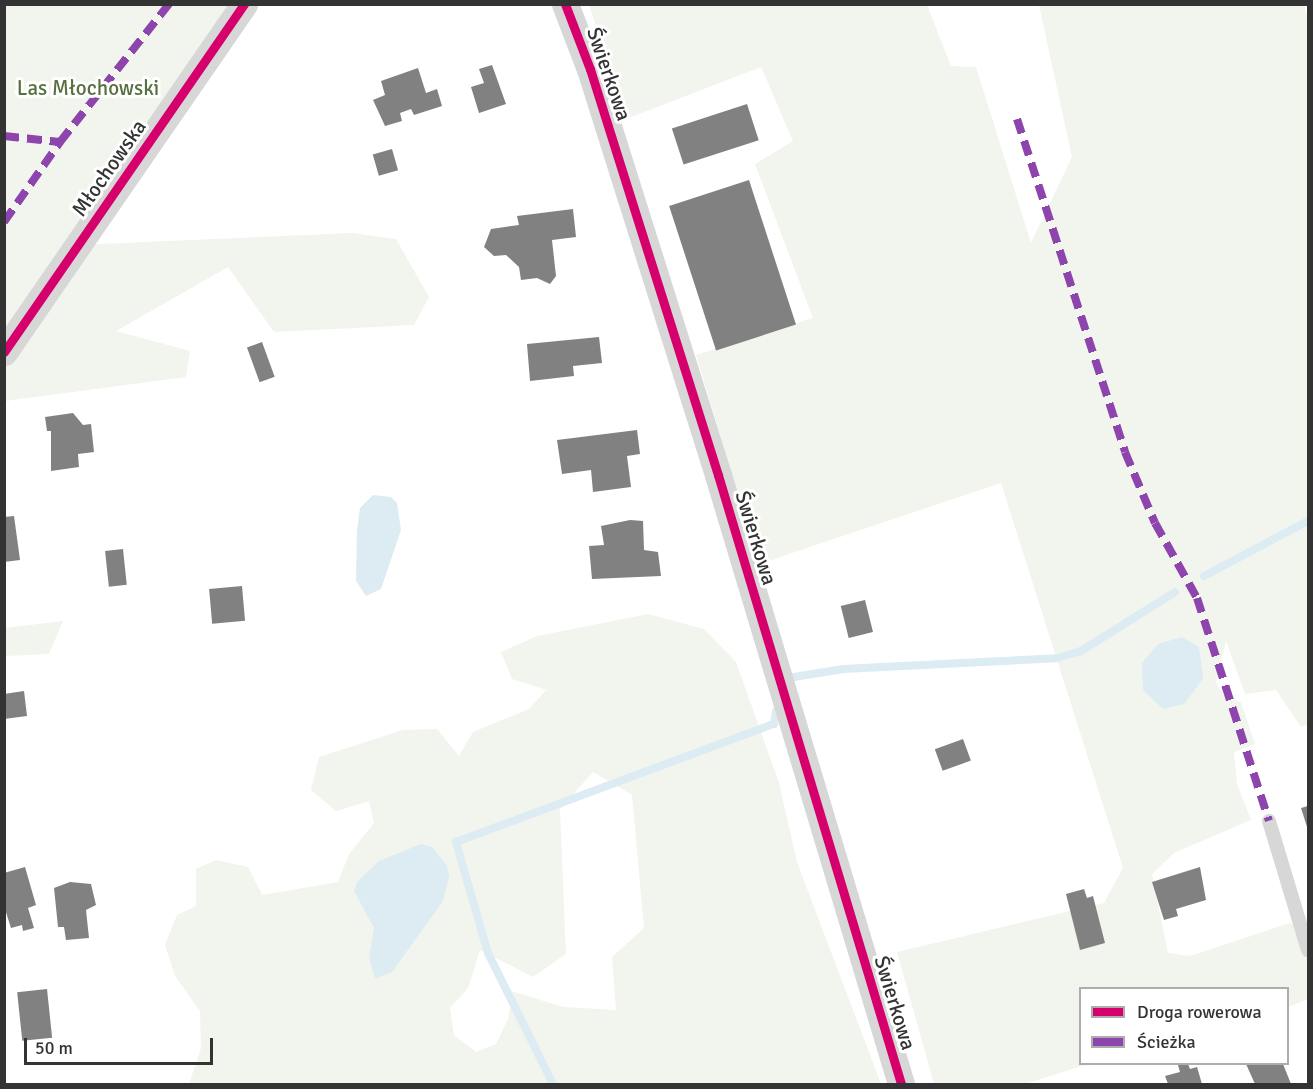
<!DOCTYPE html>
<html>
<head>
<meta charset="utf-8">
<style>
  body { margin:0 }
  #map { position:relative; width:1313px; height:1089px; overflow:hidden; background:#fff; font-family:Signika,sans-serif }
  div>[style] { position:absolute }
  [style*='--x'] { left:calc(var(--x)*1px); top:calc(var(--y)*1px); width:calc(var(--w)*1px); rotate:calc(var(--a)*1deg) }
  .green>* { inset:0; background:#f1f5ed }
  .water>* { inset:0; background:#ddebf3 }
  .stream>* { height:8px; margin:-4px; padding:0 4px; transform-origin:4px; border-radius:4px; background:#ddebf3 }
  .building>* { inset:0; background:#818181; transform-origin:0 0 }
  .service>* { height:14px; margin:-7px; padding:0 7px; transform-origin:7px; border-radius:7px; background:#d7d7d7 }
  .minor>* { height:27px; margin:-13.5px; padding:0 13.5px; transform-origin:13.5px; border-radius:13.5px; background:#d7d7d7 }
  .quiet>* { height:8px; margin-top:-4px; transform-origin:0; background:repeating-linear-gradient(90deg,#8e44ad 0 15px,transparent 0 23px) }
  .cycleway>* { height:9px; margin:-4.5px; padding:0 4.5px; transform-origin:4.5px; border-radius:4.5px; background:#d6006c }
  span { translate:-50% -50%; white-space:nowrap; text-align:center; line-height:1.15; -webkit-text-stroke:6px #fff; paint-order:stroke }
  .street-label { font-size:21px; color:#333 }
  .park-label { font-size:21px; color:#56703f }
  .frame { position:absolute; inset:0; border:6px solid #333; pointer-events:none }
  .legend { position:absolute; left:1079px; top:987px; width:210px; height:78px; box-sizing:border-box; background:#fff; border:2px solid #adadad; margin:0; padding:8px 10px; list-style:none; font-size:18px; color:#333 }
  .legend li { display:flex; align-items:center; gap:12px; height:30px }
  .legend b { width:30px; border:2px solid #adadad }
  .scale { position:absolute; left:24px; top:1038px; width:189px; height:27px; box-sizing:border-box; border:3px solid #333; border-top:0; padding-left:8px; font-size:18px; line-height:21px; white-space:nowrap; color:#333; -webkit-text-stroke:4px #fff; paint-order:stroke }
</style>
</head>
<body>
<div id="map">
  <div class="green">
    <div style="clip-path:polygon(4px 5px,255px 5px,76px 245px,352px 233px,396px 239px,429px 297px,414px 325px,274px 332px,228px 267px,116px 331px,190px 351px,186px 377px,5px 401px)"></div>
    <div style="clip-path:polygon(589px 5px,927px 5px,951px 66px,976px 67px,1031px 243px,1072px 157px,1039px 5px,1304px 5px,1308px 18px,1308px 724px,1301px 727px,1276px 690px,1245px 694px,1226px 641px,1216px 683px,1226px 698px,1241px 702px,1255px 744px,1234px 752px,1237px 784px,1251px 820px,1174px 853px,1152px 874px,1168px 953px,1190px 956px,1290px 923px,1308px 929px,1308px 999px,1288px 1007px,1288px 988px,1080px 988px,1080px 1064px,1088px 1064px,1025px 1084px,934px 1084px,897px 952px,1104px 903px,1123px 868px,1001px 483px,759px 564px,696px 355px,813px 318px,755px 164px,793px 141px,761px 67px,626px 119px)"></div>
    <div style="clip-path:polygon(evenodd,648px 614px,704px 629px,736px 662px,779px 783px,797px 862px,881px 1084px,189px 1084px,201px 1048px,200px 1011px,175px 976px,165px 945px,177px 915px,196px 906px,196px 869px,216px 860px,248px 867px,262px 895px,338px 882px,349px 854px,374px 823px,369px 801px,336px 811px,311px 790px,319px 757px,403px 730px,437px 729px,459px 756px,473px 732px,529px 709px,546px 690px,512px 679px,501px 652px,537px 636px,648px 614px,593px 772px,632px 795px,644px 928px,612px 957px,616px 1010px,563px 1007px,511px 991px,509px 1017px,496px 1044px,476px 1052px,454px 1035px,450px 1008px,468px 988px,480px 950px,533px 977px,566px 954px,560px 809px,593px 772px)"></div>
    <div style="clip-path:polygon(63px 621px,49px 654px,5px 656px,5px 628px)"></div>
  </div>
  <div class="water">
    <div style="clip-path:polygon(373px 495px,391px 497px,397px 503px,401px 530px,381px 589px,366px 596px,356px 581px,357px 530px,360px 508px)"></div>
    <div style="clip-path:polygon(1182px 637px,1199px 647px,1203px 679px,1184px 704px,1163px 709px,1143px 690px,1142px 663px,1158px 644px)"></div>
    <div style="clip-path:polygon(421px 844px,432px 847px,447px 866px,449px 877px,443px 901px,392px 972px,375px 979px,369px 958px,374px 928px,354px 891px,357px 882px,379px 861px)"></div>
  </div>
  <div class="stream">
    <div style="--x:1204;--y:576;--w:118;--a:-27.9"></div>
    <div style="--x:788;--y:678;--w:56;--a:-9.3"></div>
    <div style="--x:843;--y:669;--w:214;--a:-2.9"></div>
    <div style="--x:1057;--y:658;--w:25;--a:-16"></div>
    <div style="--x:1081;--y:651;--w:111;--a:-32.1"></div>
    <div style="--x:553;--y:1084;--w:146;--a:-116.4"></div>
    <div style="--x:488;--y:953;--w:116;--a:-106.1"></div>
    <div style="--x:456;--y:842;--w:339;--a:-20.4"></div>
    <div style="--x:774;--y:724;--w:13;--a:-81"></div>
  </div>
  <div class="building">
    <div style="clip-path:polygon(492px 65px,506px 104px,479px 113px,471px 87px,484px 83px,479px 69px)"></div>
    <div style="clip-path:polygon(418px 68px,426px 93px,437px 89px,442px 106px,414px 115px,411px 109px,400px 113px,402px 121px,385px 126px,373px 100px,385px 95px,381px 81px)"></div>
    <div style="left:747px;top:104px;width:38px;height:79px;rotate:72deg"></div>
    <div style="left:392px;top:149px;width:22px;height:20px;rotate:74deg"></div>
    <div style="left:749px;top:180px;width:152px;height:84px;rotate:72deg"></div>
    <div style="clip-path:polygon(573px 209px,576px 237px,552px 240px,556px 276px,550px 284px,537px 278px,521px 280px,519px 267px,506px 255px,494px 256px,484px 247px,491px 229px,519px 225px,517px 216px)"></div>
    <div style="clip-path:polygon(599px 337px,602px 363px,573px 366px,574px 376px,530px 381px,527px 344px)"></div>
    <div style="left:262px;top:342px;width:37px;height:16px;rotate:70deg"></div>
    <div style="clip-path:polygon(73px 413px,83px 425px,91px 424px,94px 452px,78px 454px,79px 467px,51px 471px,51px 431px,47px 431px,45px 417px)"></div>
    <div style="clip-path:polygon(637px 430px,640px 454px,627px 456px,631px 487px,593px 492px,591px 470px,562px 474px,557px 440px)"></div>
    <div style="clip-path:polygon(14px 516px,20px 560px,4px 562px,4px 517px)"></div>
    <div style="clip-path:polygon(630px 520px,643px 521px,644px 550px,658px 552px,661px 576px,592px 579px,589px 546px,604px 545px,601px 526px)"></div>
    <div style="left:123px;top:549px;width:36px;height:18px;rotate:84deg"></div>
    <div style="left:242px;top:586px;width:35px;height:33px;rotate:85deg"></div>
    <div style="left:865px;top:600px;width:33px;height:25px;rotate:76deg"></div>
    <div style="clip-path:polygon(24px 691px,27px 716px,4px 719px,4px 694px)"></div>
    <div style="left:963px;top:739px;width:23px;height:30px;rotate:70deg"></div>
    <div style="clip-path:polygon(1308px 806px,1308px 830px,1301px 808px)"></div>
    <div style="clip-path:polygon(25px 867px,36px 905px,28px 908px,34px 928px,23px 931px,22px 925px,11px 928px,4px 906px,4px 873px)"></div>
    <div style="clip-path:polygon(1200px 867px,1206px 900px,1176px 909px,1178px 916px,1164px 920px,1152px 882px)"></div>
    <div style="clip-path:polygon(70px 882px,91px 884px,96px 905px,86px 910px,89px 938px,66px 940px,64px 927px,58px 927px,54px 888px)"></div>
    <div style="clip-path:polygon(1084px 889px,1087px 898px,1093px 896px,1105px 943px,1080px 950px,1066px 894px)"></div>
    <div style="left:47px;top:989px;width:49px;height:30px;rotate:84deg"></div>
    <div style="clip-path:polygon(1188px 1064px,1190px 1069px,1197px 1067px,1202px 1084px,1168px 1084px,1165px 1076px,1180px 1072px,1178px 1065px)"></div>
    <div style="clip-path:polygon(1246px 1064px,1283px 1064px,1291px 1084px,1255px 1084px)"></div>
  </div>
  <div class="service">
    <div style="--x:1269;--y:821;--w:135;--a:73.2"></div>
  </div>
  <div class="minor">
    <div style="--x:565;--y:4;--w:70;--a:69"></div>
    <div style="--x:590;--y:69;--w:426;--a:72.5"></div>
    <div style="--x:718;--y:475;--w:636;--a:73.27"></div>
    <div style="--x:4;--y:352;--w:423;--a:-55.4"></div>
  </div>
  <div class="quiet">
    <div style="--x:1017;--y:119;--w:350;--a:72"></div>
    <div style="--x:1125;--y:452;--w:77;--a:67.1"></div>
    <div style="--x:1155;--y:523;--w:86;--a:60.8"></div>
    <div style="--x:1197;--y:598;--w:234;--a:72.1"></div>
    <div style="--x:4;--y:136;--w:56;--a:6.1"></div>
    <div style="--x:4;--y:222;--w:98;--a:-55"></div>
    <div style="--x:60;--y:142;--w:176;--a:-51.7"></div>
  </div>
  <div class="cycleway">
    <div style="--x:565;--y:4;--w:70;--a:69"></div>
    <div style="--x:590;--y:69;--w:426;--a:72.5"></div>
    <div style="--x:718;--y:475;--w:636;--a:73.27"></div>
    <div style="--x:4;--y:352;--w:423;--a:-55.4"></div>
  </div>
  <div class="street-label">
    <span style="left:609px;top:74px;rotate:71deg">Świerkowa</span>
    <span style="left:109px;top:168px;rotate:-55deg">Młochowska</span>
    <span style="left:756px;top:538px;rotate:73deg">Świerkowa</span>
    <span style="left:895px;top:1003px;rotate:73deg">Świerkowa</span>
  </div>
  <div class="park-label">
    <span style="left:88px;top:88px">Las Młochowski</span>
  </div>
  <div class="frame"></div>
  <ul class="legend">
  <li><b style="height:8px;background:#d6006c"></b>Droga rowerowa</li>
  <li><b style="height:8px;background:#8e44ad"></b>Ścieżka</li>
  </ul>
  <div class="scale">50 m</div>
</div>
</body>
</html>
